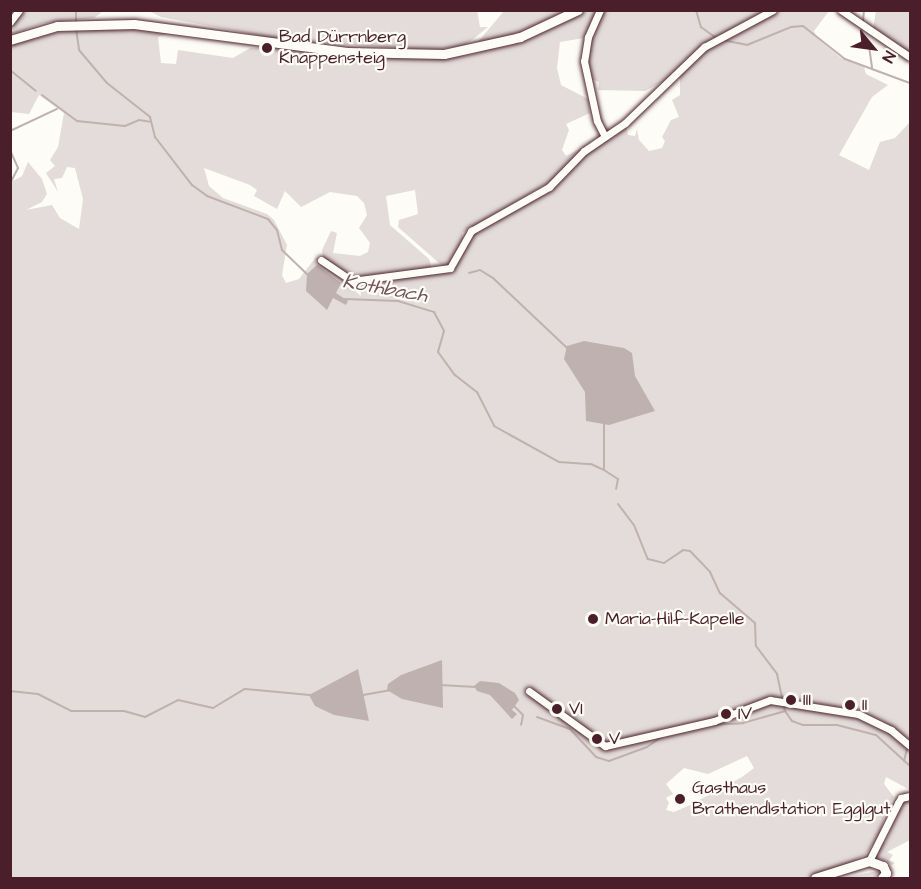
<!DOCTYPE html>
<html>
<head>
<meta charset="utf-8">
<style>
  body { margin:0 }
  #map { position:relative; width:921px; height:889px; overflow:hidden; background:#fdfcf7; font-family:"Architects Daughter",sans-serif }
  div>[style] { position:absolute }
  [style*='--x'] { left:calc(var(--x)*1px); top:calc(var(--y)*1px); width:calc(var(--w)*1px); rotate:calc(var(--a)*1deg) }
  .green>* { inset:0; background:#e3dcda }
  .water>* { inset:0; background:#c0b1b1 }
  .stream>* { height:2px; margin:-1px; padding:0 1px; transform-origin:1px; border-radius:1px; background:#c0b1b1 }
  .roads { filter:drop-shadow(0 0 2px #4a1f2b) drop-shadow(0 0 2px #4a1f2b) }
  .street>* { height:7px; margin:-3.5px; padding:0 3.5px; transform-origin:3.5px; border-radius:3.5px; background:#fdfcf7 }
  .secondary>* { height:9px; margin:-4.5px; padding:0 4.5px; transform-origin:4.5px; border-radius:4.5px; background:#fdfcf7 }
  .dots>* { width:16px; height:16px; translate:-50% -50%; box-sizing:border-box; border:3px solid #fdfcf7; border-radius:50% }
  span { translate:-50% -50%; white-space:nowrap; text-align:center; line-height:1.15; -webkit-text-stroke:4.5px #fdfcf7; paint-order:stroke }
  .poi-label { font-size:18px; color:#4a1f2b }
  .left { translate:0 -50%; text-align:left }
  .water-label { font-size:20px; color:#73525a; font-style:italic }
  .frame { position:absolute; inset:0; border:12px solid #4a1f2b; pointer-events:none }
  .north { position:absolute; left:843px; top:18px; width:60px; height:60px; -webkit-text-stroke:4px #fdfcf7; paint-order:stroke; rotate:119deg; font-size:16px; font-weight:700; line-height:24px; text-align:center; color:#4a1f2b }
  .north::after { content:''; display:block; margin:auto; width:21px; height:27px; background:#4a1f2b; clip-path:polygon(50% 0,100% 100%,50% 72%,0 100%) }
</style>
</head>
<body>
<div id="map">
  <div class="green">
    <div style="clip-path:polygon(477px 10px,480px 27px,488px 27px,472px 40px,463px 46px,432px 50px,289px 41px,161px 17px,149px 11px)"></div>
    <div style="clip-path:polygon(10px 11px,103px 11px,94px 18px,43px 23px,12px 34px)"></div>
    <div style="clip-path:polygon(504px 11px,570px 11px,517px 35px,477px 43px)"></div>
    <div style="clip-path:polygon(evenodd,584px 11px,596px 11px,584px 38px,560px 42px,557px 68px,561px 85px,588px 99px,590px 113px,566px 124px,569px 130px,562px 150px,566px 156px,594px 141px,558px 177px,462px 233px,464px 243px,475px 231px,556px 185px,586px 153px,626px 126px,628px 135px,635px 136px,637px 129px,639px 140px,649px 151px,662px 148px,665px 141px,662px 137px,671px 120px,679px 117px,672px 100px,680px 95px,680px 79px,675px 75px,645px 91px,598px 90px,599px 82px,591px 79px,586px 56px,603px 11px,829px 11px,814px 31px,817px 38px,840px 57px,864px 67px,866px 74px,888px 85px,872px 97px,839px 155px,869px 170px,880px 142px,895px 138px,910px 122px,910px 790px,886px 777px,884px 784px,894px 797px,886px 809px,880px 834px,865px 855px,842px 867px,839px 873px,840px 878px,878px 871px,875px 878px,11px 878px,11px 182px,22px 176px,28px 162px,42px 179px,47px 194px,42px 202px,26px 210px,52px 205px,60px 218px,79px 229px,83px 199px,75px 168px,67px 167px,62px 178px,54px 179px,58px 192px,46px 173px,55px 166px,50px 160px,58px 147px,64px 113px,39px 95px,29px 114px,11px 112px,10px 45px,36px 35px,68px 31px,138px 28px,168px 30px,167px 34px,158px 37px,161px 63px,176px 64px,178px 50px,233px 58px,250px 48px,273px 47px,371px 58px,439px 58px,469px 55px,530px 38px,584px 11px,204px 168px,250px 185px,257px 190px,254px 196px,277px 209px,285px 191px,301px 207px,330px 192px,357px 196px,364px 203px,367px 215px,359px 228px,370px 243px,368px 252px,360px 256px,333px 253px,337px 233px,331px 231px,322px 250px,323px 259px,350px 278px,432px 268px,429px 259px,390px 225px,386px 196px,415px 190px,418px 214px,399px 220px,398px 227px,447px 270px,359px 283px,361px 296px,316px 257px,299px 279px,286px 283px,282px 275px,287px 245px,274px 220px,267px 214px,223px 198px,209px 186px,204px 168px,584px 11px,747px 756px,754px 768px,742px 777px,690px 805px,674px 812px,666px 810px,669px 803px,666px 798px,673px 794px,666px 784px,684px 768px,708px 774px,747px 756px)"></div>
    <div style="clip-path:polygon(876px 11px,910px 11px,910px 55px,873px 29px)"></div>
    <div style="clip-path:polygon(904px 799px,910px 800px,910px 840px,887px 852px,893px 855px,889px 860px,895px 863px,892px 865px,873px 855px,881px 841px,885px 843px)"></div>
  </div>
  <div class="water">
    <div style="clip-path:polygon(317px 265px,341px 283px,336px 293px,348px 301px,346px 305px,333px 298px,327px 310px,306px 291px,307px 274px)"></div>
    <div style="clip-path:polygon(584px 341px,624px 348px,632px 353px,635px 376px,655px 411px,609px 425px,586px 421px,585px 392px,564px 359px,567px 346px)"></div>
    <div style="clip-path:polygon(442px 660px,443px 708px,402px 699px,387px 690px,388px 684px,401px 675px)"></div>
    <div style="clip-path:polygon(358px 669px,369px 721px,334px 715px,315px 706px,309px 695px)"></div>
    <div style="clip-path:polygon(480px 681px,499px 683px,515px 693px,519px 700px,512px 710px,517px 714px,512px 719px,490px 695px,477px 691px,474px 686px)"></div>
  </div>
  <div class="stream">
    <div style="--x:696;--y:10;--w:18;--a:74"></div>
    <div style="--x:701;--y:27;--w:17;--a:36"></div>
    <div style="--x:864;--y:10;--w:22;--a:95"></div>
    <div style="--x:862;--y:32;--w:16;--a:63"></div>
    <div style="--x:869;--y:46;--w:22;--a:82"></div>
    <div style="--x:76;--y:23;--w:13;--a:-90"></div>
    <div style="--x:76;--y:28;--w:22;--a:82"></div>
    <div style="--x:79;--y:50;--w:43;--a:49.7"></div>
    <div style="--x:107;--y:83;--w:55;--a:38.3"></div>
    <div style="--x:150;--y:117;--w:21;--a:76"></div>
    <div style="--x:155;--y:137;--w:61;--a:52.4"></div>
    <div style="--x:192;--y:185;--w:19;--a:36"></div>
    <div style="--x:207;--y:196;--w:65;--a:20.7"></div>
    <div style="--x:268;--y:219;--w:14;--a:51"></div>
    <div style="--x:277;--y:230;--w:21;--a:76"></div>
    <div style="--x:282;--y:250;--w:36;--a:44"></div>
    <div style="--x:722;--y:40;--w:25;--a:11"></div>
    <div style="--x:747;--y:45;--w:48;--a:-22.2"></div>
    <div style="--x:791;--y:27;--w:12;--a:-5"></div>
    <div style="--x:803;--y:26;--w:53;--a:38.2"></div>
    <div style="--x:845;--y:59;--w:69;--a:20.3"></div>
    <div style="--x:10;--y:70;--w:33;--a:39"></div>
    <div style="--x:42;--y:95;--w:44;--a:36.6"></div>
    <div style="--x:77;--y:121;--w:48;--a:5.9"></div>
    <div style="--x:125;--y:126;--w:15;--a:-23"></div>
    <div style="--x:139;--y:120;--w:12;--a:9"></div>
    <div style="--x:10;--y:131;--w:52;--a:-25.1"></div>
    <div style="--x:10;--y:150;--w:20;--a:66"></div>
    <div style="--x:18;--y:168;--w:18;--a:117"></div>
    <div style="--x:469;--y:273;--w:11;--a:-15"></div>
    <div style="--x:480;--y:270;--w:15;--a:32"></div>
    <div style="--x:493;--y:278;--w:102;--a:43.4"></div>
    <div style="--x:345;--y:299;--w:53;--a:2.2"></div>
    <div style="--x:398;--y:301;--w:38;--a:17"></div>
    <div style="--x:434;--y:312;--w:21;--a:62"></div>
    <div style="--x:444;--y:331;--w:22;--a:106"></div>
    <div style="--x:438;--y:352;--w:29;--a:54"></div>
    <div style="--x:455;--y:375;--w:28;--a:38"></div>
    <div style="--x:477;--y:392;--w:38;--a:63"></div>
    <div style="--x:494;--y:426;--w:74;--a:29"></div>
    <div style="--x:559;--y:462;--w:32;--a:4"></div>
    <div style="--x:591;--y:464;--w:14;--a:25"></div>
    <div style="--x:604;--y:470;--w:17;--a:33"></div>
    <div style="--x:618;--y:479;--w:10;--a:101"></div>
    <div style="--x:604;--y:423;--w:46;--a:90"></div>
    <div style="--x:618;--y:504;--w:26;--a:53"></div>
    <div style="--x:634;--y:525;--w:37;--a:68"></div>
    <div style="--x:648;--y:559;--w:16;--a:14"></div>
    <div style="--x:664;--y:563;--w:23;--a:-34"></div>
    <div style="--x:683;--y:550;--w:7;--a:8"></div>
    <div style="--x:690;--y:551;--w:29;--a:46"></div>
    <div style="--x:710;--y:572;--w:23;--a:65"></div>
    <div style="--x:720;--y:593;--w:46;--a:40.6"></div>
    <div style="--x:755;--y:623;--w:23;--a:88"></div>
    <div style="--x:756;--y:646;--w:35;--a:53"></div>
    <div style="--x:777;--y:674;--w:38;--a:78"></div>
    <div style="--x:785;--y:711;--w:12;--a:55"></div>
    <div style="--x:792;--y:721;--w:12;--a:20"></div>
    <div style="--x:803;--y:725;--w:34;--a:0"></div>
    <div style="--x:837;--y:725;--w:40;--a:14.4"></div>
    <div style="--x:876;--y:735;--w:46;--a:42.4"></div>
    <div style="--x:440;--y:685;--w:36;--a:3"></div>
    <div style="--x:10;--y:691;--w:28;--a:6"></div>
    <div style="--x:38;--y:694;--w:37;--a:27"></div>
    <div style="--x:71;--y:711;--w:53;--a:0"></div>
    <div style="--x:124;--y:711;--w:22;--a:16"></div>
    <div style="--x:145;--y:717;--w:37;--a:-27"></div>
    <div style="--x:178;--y:700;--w:36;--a:13"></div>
    <div style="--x:213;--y:708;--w:37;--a:-31"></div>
    <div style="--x:245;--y:689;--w:65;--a:5.3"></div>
    <div style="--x:363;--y:695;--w:27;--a:-10"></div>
    <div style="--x:513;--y:705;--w:14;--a:45"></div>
    <div style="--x:523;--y:715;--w:10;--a:101"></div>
    <div style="--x:537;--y:717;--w:35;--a:20"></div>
    <div style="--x:570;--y:729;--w:38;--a:47"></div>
    <div style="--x:596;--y:757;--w:14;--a:17"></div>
    <div style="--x:609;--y:761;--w:40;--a:-20.2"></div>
    <div style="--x:647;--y:747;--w:19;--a:-35"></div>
    <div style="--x:709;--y:725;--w:34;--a:-3"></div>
    <div style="--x:743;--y:723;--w:44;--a:-15.9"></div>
    <div style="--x:904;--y:761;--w:12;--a:-76"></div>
  </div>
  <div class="roads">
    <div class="street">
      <div style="--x:600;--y:10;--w:30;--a:114"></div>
      <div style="--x:588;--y:37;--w:24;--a:99"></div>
      <div style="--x:584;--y:61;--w:61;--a:77.8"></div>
      <div style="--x:597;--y:121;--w:16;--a:63"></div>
      <div style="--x:841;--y:10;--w:83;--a:34.3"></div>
      <div style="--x:10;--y:22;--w:15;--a:-53"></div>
      <div style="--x:321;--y:260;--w:37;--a:34"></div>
      <div style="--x:352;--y:281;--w:99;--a:-7.6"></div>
      <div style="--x:450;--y:268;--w:43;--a:-60.4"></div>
      <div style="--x:471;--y:231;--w:90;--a:-29.4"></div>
      <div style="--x:549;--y:187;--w:50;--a:-45.8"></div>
      <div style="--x:584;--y:151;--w:50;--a:-34.3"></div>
      <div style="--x:625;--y:123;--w:110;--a:-43.9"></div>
      <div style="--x:704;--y:47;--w:78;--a:-28.2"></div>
      <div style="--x:529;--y:691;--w:94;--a:35.9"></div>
      <div style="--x:605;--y:746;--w:112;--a:-12.9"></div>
      <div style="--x:714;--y:721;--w:60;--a:-20.6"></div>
      <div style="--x:770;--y:700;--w:89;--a:9"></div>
      <div style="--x:858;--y:714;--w:37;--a:26"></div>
      <div style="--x:891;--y:730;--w:25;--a:40"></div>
      <div style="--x:869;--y:861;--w:65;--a:-63.4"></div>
      <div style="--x:898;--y:803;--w:6;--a:-59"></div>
      <div style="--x:901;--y:798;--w:9;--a:-13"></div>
    </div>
    <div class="secondary">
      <div style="--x:10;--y:40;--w:49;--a:-16.6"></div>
      <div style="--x:57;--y:26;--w:77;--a:-1.5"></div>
      <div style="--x:134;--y:24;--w:215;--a:7.5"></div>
      <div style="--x:347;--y:52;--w:97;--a:1.2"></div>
      <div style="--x:444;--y:54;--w:78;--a:-12.6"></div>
      <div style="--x:520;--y:37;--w:64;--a:-25"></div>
      <div style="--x:815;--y:878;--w:57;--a:-17.5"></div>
      <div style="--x:869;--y:861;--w:15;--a:20"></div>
      <div style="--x:883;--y:866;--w:8;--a:67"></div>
      <div style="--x:886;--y:873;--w:6;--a:129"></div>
    </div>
  </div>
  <div class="dots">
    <div style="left:267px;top:48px;background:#4a1f2b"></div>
    <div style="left:593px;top:619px;background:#4a1f2b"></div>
    <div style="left:791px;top:700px;background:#4a1f2b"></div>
    <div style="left:850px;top:705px;background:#4a1f2b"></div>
    <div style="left:557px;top:709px;background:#4a1f2b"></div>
    <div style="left:726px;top:714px;background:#4a1f2b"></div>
    <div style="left:597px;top:739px;background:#4a1f2b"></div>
    <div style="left:680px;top:799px;background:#4a1f2b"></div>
  </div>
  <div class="poi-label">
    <span class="left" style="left:279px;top:48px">Bad Dürrnberg<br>Knappensteig</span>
    <span class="left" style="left:605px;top:619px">Maria-Hilf-Kapelle</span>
    <span class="left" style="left:803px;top:700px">III</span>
    <span class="left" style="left:862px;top:705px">II</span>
    <span class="left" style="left:569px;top:709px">VI</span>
    <span class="left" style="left:738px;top:714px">IV</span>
    <span class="left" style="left:609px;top:739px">V</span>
    <span class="left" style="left:692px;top:799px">Gasthaus<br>Brathendlstation Egglgut</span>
  </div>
  <div class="water-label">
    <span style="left:385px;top:289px;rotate:10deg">Kothbach</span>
  </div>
  <div class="frame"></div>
  <div class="north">N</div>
</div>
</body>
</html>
